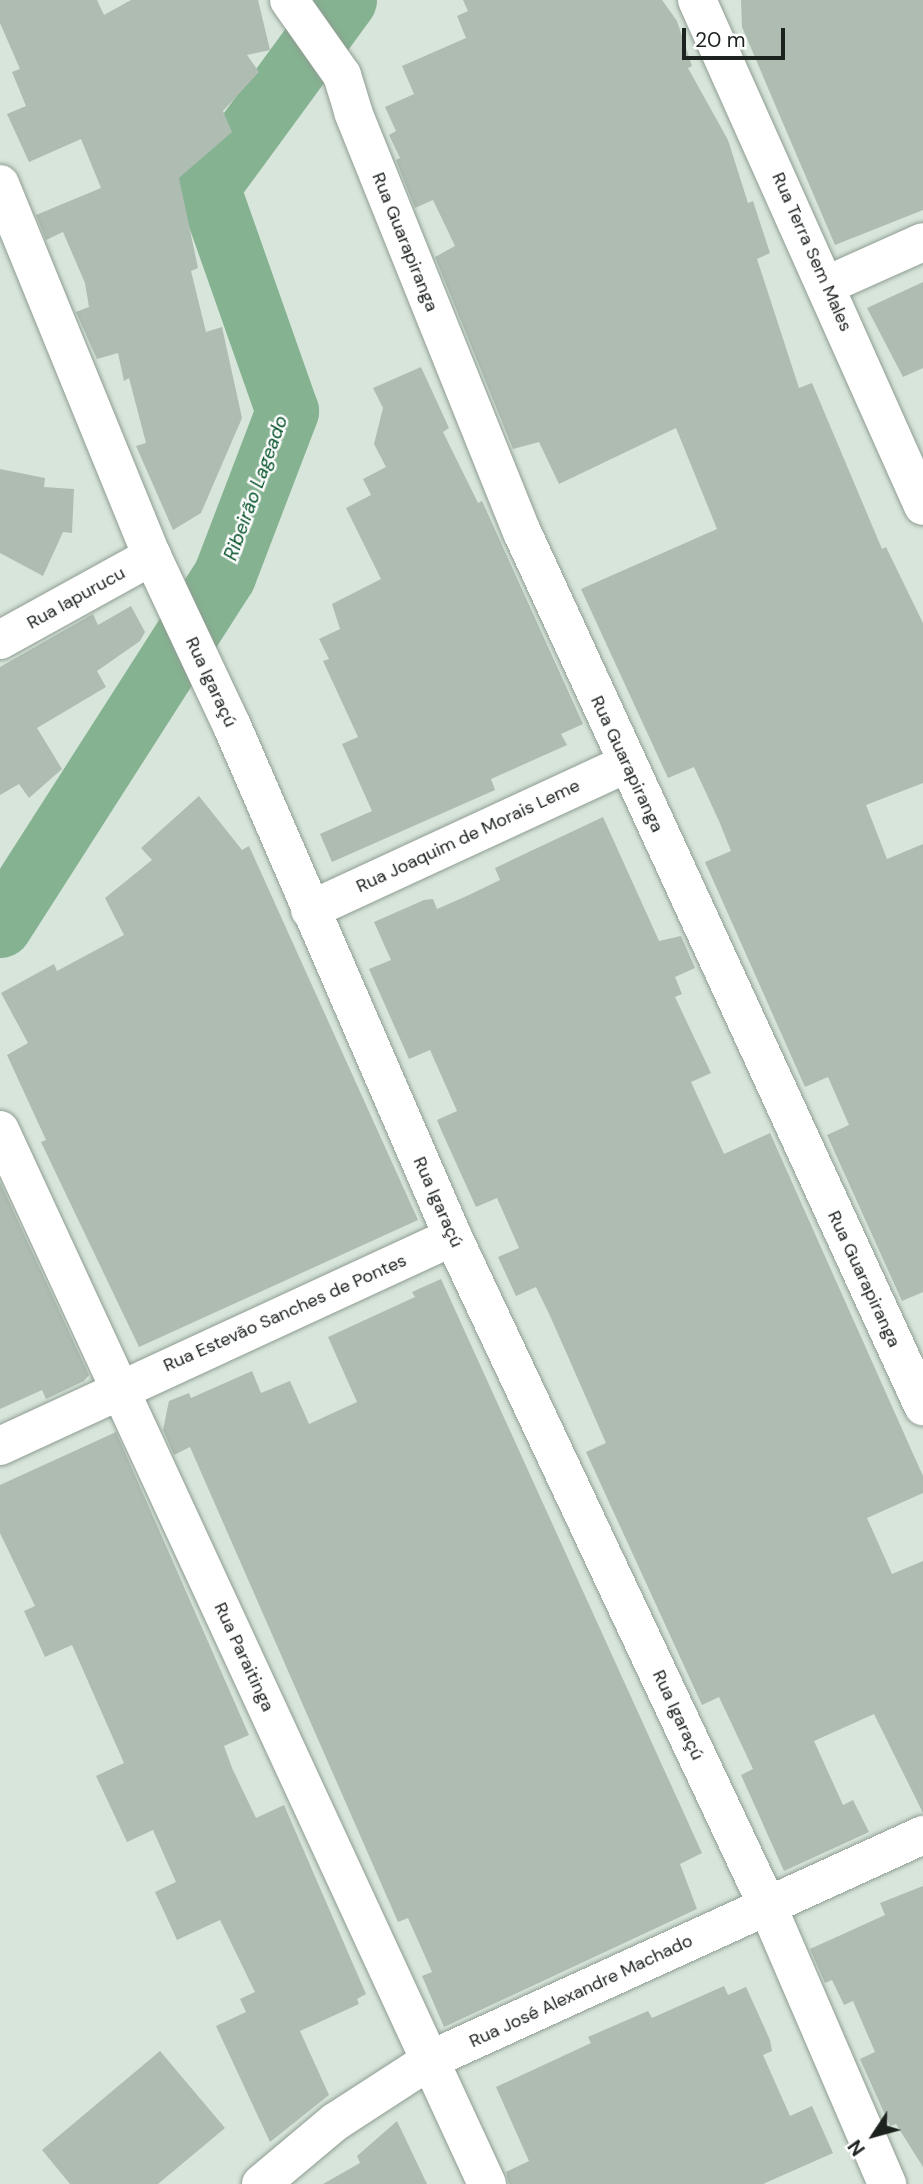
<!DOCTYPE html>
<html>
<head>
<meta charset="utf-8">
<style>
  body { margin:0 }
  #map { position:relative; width:923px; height:2184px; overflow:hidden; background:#d7e5da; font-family:"DM Sans",sans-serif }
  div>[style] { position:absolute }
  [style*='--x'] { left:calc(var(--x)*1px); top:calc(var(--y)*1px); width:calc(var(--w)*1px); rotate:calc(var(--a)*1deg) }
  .river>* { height:63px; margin:-31.5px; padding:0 31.5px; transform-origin:31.5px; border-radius:31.5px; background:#85b291 }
  .building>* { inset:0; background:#aebcb2 }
  .roads { filter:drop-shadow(0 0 2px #8f9c92) drop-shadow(0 0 2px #8f9c92) }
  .minor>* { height:38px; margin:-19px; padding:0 19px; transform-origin:19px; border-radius:19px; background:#fff }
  span { translate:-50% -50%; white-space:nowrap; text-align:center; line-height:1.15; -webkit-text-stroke:5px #fff; paint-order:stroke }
  .street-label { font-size:18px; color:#1c221e }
  .water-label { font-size:19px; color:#08552b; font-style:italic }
  .north { position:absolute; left:839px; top:2100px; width:70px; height:70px; -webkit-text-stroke:5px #fff; paint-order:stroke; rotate:234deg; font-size:19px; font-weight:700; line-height:28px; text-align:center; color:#1c221e }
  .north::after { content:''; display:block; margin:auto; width:24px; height:32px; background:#1c221e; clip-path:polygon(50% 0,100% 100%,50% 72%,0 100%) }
  .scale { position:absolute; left:682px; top:28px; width:103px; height:32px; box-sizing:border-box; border:4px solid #1c221e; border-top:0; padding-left:9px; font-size:21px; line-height:24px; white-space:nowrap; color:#1c221e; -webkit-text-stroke:5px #fff; paint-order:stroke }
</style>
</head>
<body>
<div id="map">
  <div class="river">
    <div style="--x:0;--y:926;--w:416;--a:-57.4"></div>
    <div style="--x:224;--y:576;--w:177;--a:-69.1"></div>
    <div style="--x:287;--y:411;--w:238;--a:-109.4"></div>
    <div style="--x:208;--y:187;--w:232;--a:-53.8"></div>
  </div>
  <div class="building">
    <div style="clip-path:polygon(0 0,97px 0,104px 15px,131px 0,258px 0,270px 50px,247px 55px,259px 72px,223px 111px,232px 132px,179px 178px,198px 268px,191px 271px,206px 332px,222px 327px,242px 418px,201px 513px,173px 530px,136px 446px,146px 443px,129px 378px,124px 381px,118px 353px,97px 359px,76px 312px,89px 307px,85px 283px,63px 232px,46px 240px,36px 215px,101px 188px,81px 139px,29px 162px,7px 114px,26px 106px,12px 72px,20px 69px,0 23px)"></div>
    <div style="clip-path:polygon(463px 0,662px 0,677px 21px,692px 66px,688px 68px,728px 140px,748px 203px,753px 201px,770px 253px,757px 259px,799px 388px,812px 383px,882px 549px,886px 547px,923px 623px,923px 783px,866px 805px,887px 859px,923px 844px,923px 1292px,902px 1301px,827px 1135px,849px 1125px,828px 1077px,805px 1087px,705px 862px,731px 851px,719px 821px,694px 767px,668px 778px,581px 589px,717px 529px,676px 428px,559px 484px,539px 442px,513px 449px,435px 257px,455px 246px,433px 200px,415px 208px,396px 160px,400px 158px,389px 135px,396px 131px,385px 107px,414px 94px,402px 66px,466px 38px,457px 16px,468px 11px)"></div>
    <div style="clip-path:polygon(741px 0,923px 0,923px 210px,835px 245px,742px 27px)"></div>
    <div style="clip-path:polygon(923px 282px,923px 368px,903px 377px,867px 308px)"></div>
    <div style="clip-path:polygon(421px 367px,449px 428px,443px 432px,478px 503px,482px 501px,583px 724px,561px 734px,567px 745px,491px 779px,495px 790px,332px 862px,320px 834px,372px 811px,342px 744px,358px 737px,323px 661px,329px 659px,319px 639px,340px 629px,332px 604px,381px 579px,346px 508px,371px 495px,363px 479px,386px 467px,374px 444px,383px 408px,373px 388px)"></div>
    <div style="clip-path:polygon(0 469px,45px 478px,44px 487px,74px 489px,72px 533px,63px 532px,43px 576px,0 553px)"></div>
    <div style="clip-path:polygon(131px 606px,145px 632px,140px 641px,97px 671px,106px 687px,37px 728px,62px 769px,29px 798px,19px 784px,0 795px,0 667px,93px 614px,98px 625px)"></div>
    <div style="clip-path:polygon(199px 796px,242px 850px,249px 846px,418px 1220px,139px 1347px,41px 1142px,46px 1140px,7px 1055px,28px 1043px,1px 993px,54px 964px,57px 971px,124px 935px,105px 898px,152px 860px,141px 848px)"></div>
    <div style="clip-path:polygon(603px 817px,659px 941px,681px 936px,695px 968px,675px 977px,682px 994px,675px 997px,711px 1073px,691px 1082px,724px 1154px,770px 1133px,923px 1476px,923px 1493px,867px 1518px,892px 1574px,923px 1561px,923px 1813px,874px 1714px,814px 1741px,843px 1805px,853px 1800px,869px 1832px,784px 1871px,741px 1775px,753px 1769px,719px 1697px,702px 1705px,586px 1452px,606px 1443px,551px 1318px,536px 1287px,516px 1296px,498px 1257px,519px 1248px,497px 1198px,476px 1207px,442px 1132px,437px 1120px,457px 1111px,430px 1050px,409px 1059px,369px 969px,391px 960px,374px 922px,424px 900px,433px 899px,437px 909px,469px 895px,500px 880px,495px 868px)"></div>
    <div style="clip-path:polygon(0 1182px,89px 1375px,84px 1381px,46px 1399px,42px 1390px,0 1409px)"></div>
    <div style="clip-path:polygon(441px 1279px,702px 1853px,680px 1864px,697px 1909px,444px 2027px,422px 1976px,432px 1972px,408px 1918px,398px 1922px,190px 1447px,174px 1455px,163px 1430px,169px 1401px,189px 1393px,191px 1398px,252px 1371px,261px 1393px,290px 1381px,309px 1424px,357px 1402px,328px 1337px,415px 1297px,412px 1292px)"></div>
    <div style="clip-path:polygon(116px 1432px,249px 1735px,224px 1746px,232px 1768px,256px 1818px,284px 1805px,366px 1994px,357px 1999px,359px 2004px,300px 2031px,329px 2095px,270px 2142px,216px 2026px,246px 2012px,240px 1999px,255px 1992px,220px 1920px,177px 1940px,155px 1892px,176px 1882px,153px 1830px,127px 1842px,96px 1776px,124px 1763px,72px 1645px,45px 1657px,24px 1611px,35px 1606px,0 1533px,0 1485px)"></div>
    <div style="clip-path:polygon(923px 1886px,923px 2167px,896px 2124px,890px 2126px,860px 2059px,875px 2052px,853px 2001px,844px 2005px,832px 1980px,825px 1983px,810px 1949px,885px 1915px,880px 1903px)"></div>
    <div style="clip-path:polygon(724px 1986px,728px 1995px,746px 1987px,770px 2040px,772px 2051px,763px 2055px,790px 2116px,812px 2106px,833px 2153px,763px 2184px,509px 2184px,506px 2172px,529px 2161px,496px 2087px,591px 2043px,588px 2037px,648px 2011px,652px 2018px)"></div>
    <div style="clip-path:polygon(160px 2051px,225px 2128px,158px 2184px,70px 2184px,42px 2150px)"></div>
    <div style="clip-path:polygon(397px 2121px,427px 2184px,323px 2184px,360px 2163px,357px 2156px)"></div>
  </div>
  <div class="roads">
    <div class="minor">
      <div style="--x:289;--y:0;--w:92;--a:54.8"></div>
      <div style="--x:342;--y:75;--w:39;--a:73"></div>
      <div style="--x:353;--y:112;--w:453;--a:68.1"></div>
      <div style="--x:522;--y:532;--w:962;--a:65.35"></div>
      <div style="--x:697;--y:0;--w:554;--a:65.93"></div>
      <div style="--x:0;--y:184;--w:402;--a:67.8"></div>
      <div style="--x:152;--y:556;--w:188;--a:64.8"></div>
      <div style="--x:232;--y:726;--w:557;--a:66.61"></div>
      <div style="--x:453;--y:1237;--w:738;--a:64.82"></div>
      <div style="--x:767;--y:1905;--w:304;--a:66.7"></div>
      <div style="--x:827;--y:285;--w:105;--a:-24.1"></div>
      <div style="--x:0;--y:640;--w:174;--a:-28.9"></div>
      <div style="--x:310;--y:910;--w:348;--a:-24.8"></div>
      <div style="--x:0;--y:1130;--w:1161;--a:65.2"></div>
      <div style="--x:0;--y:1446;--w:499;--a:-24.8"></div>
      <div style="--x:261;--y:2184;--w:97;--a:-40"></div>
      <div style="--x:335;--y:2122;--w:116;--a:-33"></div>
      <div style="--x:432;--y:2059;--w:540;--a:-24.52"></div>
    </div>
  </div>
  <div class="street-label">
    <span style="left:405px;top:242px;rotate:68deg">Rua Guarapiranga</span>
    <span style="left:812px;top:252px;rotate:66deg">Rua Terra Sem Males</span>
    <span style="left:76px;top:598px;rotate:-29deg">Rua Iapurucu</span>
    <span style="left:211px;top:682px;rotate:65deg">Rua Igaraçú</span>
    <span style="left:627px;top:764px;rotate:65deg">Rua Guarapiranga</span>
    <span style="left:468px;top:836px;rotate:-25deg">Rua Joaquim de Morais Leme</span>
    <span style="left:438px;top:1202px;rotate:66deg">Rua Igaraçú</span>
    <span style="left:864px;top:1279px;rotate:65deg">Rua Guarapiranga</span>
    <span style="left:285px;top:1313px;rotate:-24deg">Rua Estevão Sanches de Pontes</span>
    <span style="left:244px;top:1657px;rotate:65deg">Rua Paraitinga</span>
    <span style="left:678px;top:1715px;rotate:65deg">Rua Igaraçú</span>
    <span style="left:581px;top:1991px;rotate:-25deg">Rua José Alexandre Machado</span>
  </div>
  <div class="water-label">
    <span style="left:256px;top:488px;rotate:-70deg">Ribeirão Lageado</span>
  </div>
  <div class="north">N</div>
  <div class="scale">20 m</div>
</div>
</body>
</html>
